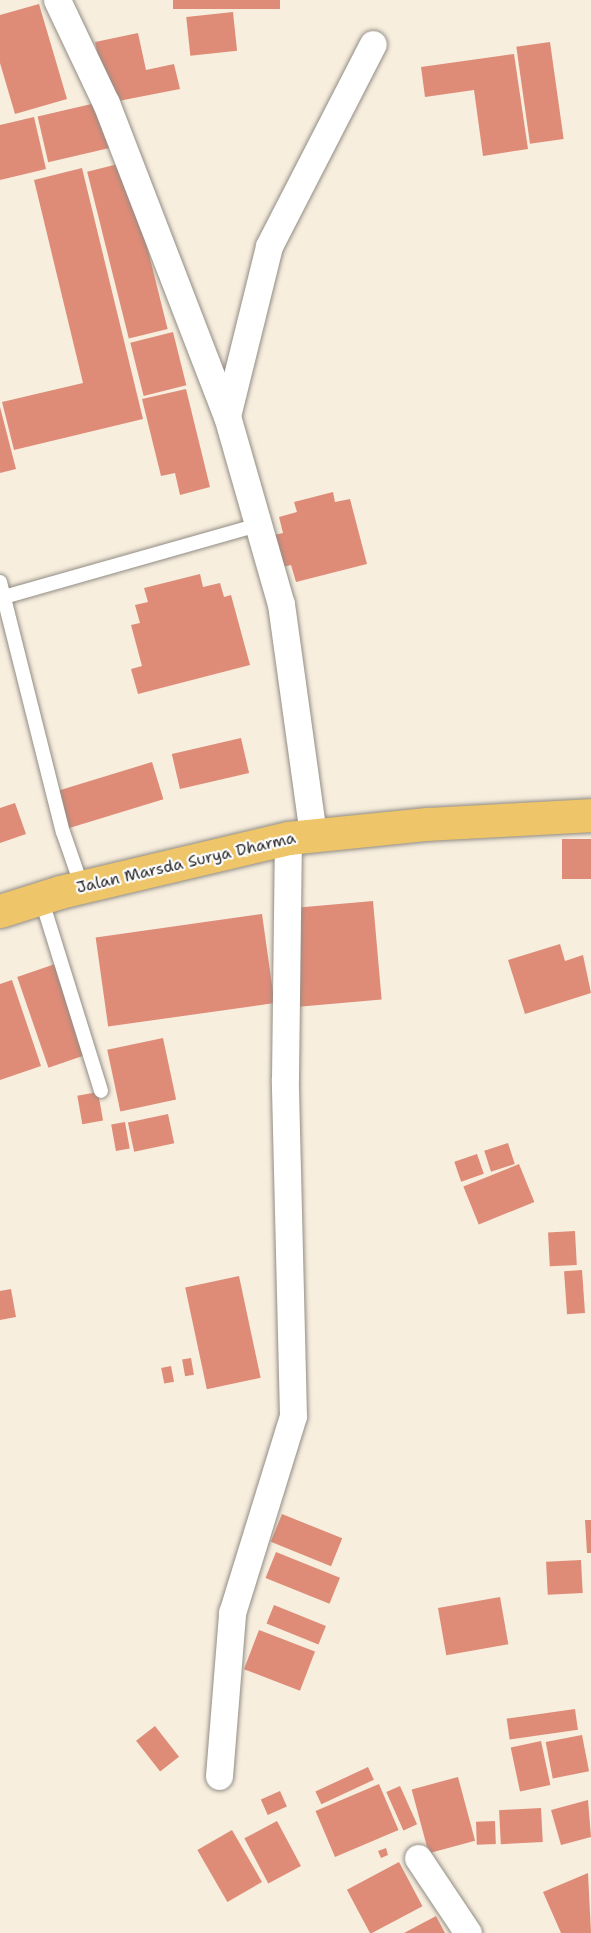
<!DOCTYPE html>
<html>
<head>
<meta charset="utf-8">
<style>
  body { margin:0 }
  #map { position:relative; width:591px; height:1933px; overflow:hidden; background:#f7eede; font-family:"Shantell Sans",sans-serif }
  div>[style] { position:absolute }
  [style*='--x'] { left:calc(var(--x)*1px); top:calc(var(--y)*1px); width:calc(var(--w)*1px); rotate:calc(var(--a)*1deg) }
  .building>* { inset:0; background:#de8c78; transform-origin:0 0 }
  .roads { filter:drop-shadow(0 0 2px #918c84) drop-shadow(0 0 2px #918c84) }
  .lane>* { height:14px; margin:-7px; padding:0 7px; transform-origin:7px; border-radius:7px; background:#fff }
  .street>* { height:27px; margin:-13.5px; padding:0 13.5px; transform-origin:13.5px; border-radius:13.5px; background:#fff }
  .highway>* { height:33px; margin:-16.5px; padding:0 16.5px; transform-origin:16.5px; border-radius:16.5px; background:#eec569 }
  span { translate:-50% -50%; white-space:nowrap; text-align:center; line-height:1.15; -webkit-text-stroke:4.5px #fff; paint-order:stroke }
  .street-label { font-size:16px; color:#2b2b2b }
</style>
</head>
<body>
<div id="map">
  <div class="building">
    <div style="left:173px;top:0;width:107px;height:9px"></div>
    <div style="clip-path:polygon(39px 4px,67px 99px,15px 114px,0 63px,0 15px)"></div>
    <div style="left:233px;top:12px;width:39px;height:47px;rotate:84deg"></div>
    <div style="clip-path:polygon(138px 33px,146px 70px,174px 64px,180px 89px,108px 103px,95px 42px)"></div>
    <div style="left:550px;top:42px;width:98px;height:34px;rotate:82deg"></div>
    <div style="clip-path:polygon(514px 54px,528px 149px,483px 156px,474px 90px,425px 97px,421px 67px)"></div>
    <div style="left:100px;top:102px;width:47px;height:64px;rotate:77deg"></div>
    <div style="clip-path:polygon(34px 117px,46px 169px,0 180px,0 125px)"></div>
    <div style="left:126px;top:162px;width:172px;height:40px;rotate:76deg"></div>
    <div style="clip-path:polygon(82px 168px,143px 419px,14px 450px,2px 402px,83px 383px,34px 180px)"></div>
    <div style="left:173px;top:332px;width:55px;height:44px;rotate:76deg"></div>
    <div style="clip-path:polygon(186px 389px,210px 487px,180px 495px,175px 473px,161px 476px,142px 399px)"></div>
    <div style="clip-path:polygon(0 407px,16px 469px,0 473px)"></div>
    <div style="clip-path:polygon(333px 492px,335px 502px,350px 499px,367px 564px,296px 582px,291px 565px,274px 569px,266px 537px,283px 533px,279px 517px,297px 512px,294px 502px)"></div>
    <div style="clip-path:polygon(200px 574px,203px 587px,220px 583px,224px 597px,231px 595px,250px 665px,138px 694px,131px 669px,142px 666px,131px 625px,140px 623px,135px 605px,148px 602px,144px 588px)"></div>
    <div style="left:241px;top:738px;width:36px;height:71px;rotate:77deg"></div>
    <div style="left:152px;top:762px;width:39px;height:100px;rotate:73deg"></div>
    <div style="clip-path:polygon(15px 803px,26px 834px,0 843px,0 808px)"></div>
    <div style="left:562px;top:839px;width:29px;height:40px"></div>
    <div style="left:373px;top:901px;width:99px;height:83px;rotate:85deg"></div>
    <div style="left:262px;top:914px;width:90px;height:168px;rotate:82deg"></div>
    <div style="clip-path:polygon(560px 944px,565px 961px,583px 955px,591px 993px,525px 1014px,508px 960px)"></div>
    <div style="left:55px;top:964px;width:96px;height:40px;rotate:71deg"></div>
    <div style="clip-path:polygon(12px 980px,41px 1066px,0 1080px,0 984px)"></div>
    <div style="left:163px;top:1038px;width:63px;height:57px;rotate:78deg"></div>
    <div style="left:98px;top:1092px;width:29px;height:21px;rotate:80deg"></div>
    <div style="left:168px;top:1114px;width:30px;height:41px;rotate:78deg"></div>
    <div style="left:125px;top:1122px;width:27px;height:14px;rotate:80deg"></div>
    <div style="left:508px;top:1143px;width:22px;height:25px;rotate:72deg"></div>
    <div style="left:477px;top:1154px;width:21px;height:24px;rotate:71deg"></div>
    <div style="left:519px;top:1164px;width:41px;height:60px;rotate:68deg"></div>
    <div style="left:575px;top:1231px;width:34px;height:27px;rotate:87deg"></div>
    <div style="left:582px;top:1270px;width:43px;height:18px;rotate:86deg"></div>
    <div style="left:239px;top:1276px;width:104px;height:55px;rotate:78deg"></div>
    <div style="clip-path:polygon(11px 1289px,16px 1317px,0 1320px,0 1291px)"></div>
    <div style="left:191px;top:1358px;width:17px;height:9px;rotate:80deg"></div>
    <div style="left:171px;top:1366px;width:16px;height:10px;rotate:79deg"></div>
    <div style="left:282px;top:1514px;width:65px;height:30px;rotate:22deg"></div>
    <div style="clip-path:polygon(585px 1520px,591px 1520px,591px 1553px,587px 1553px)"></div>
    <div style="left:276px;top:1552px;width:69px;height:28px;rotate:22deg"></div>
    <div style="left:581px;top:1560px;width:33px;height:35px;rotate:87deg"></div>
    <div style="left:500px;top:1597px;width:48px;height:63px;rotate:80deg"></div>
    <div style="left:274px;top:1605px;width:56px;height:20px;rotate:22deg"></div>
    <div style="left:259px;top:1630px;width:60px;height:42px;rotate:21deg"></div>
    <div style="left:575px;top:1709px;width:21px;height:69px;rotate:82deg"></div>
    <div style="left:155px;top:1726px;width:39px;height:24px;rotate:52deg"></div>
    <div style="left:582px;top:1735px;width:37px;height:37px;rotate:79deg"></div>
    <div style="left:541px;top:1741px;width:45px;height:31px;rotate:78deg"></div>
    <div style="left:368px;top:1767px;width:14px;height:58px;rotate:65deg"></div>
    <div style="left:458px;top:1777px;width:66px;height:48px;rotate:75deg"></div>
    <div style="left:379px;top:1784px;width:50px;height:69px;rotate:67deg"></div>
    <div style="left:400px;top:1786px;width:42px;height:15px;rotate:66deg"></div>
    <div style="left:280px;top:1791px;width:17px;height:21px;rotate:66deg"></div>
    <div style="clip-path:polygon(588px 1800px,591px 1837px,561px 1845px,551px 1810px)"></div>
    <div style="left:541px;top:1808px;width:34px;height:42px;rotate:87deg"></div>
    <div style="left:277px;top:1821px;width:51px;height:37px;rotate:62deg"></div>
    <div style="left:495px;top:1821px;width:23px;height:19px;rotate:88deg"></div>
    <div style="left:232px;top:1830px;width:60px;height:40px;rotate:60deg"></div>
    <div style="clip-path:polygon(386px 1848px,388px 1855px,381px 1858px,378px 1851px)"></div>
    <div style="left:399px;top:1862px;width:50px;height:59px;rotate:62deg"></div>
    <div style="clip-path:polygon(588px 1873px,591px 1933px,561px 1933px,543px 1892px)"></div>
    <div style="clip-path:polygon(436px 1916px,445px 1933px,404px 1933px)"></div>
  </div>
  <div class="roads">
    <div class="lane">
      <div style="--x:0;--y:582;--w:258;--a:75.9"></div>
      <div style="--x:63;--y:832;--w:58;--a:70.9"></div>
      <div style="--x:0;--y:598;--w:268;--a:-15.8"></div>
      <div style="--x:41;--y:898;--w:202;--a:72.7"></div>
    </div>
    <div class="street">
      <div style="--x:57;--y:0;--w:114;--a:64.6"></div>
      <div style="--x:106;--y:103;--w:336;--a:68.9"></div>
      <div style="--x:227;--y:416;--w:196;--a:74"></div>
      <div style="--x:281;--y:604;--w:234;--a:82.1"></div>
      <div style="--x:227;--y:416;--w:175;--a:-76.1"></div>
      <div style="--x:269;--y:246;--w:227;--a:-62.8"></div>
      <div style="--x:219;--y:1776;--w:164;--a:-85.4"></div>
      <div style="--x:232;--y:1613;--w:206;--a:-72.8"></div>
      <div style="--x:293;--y:1416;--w:337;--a:-91.4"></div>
      <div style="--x:285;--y:1079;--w:241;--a:-89.3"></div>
      <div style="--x:418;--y:1858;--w:90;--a:56.3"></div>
    </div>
    <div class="highway">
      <div style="--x:0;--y:911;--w:63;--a:-17.6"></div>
      <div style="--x:60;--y:892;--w:234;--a:-13.3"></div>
      <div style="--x:288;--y:838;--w:140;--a:-5.8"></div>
      <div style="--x:427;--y:824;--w:164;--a:-3.1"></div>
    </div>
  </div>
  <div class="street-label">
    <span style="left:186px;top:863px;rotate:-13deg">Jalan Marsda Surya Dharma</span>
  </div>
</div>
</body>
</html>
